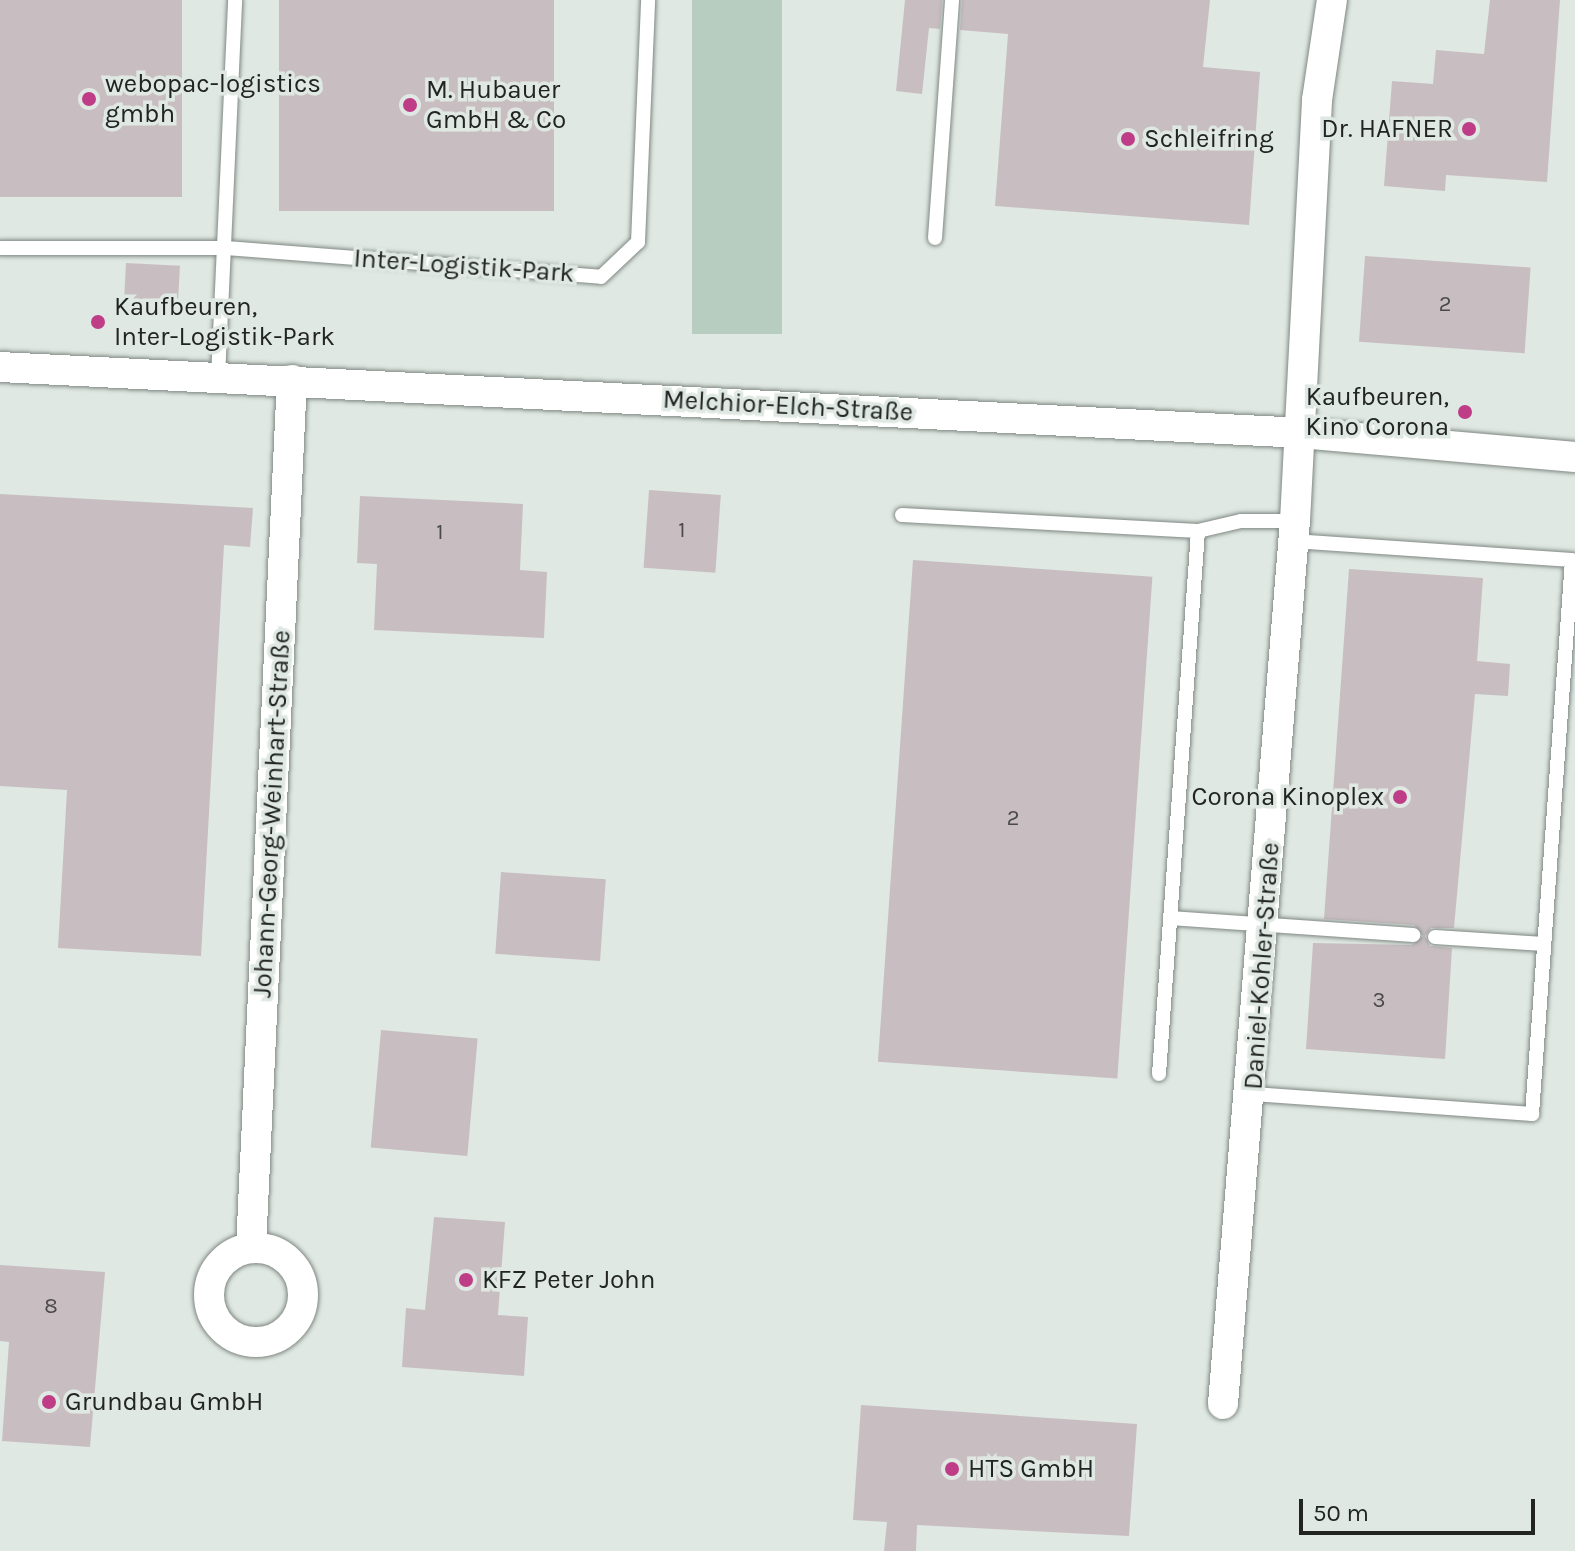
<!DOCTYPE html>
<html>
<head>
<meta charset="utf-8">
<style>
  body { margin:0 }
  #map { position:relative; width:1575px; height:1551px; overflow:hidden; background:#dfe8e3; font-family:Karla,sans-serif }
  div>[style] { position:absolute }
  [style*='--x'] { left:calc(var(--x)*1px); top:calc(var(--y)*1px); width:calc(var(--w)*1px); rotate:calc(var(--a)*1deg) }
  .green>* { inset:0; background:#b7cdc0; transform-origin:0 0 }
  .building>* { inset:0; background:#c8bec2; transform-origin:0 0 }
  .roads { filter:drop-shadow(0 0 2px #808883) drop-shadow(0 0 2px #808883) }
  .lane>* { height:14px; margin:-7px; padding:0 7px; transform-origin:7px; border-radius:7px; background:#fff }
  .street>* { height:30px; margin:-15px; padding:0 15px; transform-origin:15px; border-radius:15px; background:#fff }
  .street>.ring { margin:-15px; padding:0; box-sizing:content-box; background:none; border:30px solid #fff; border-radius:50% }
  .dots>* { width:22px; height:22px; translate:-50% -50%; box-sizing:border-box; border:4px solid #dfe8e3; border-radius:50% }
  span { translate:-50% -50%; white-space:nowrap; text-align:center; line-height:1.15; -webkit-text-stroke:7px #dfe8e3; paint-order:stroke }
  .number-label { font-size:22px; color:#4b4a4b }
  .number-label span { -webkit-text-stroke-width:0 }
  .poi-label { font-size:26px; color:#212423 }
  .left { translate:0 -50%; text-align:left }
  .right { translate:-100% -50%; text-align:right }
  .street-label { font-size:26px; color:#212423 }
  .scale { position:absolute; left:1299px; top:1499px; width:236px; height:36px; box-sizing:border-box; border:4px solid #212423; border-top:0; padding-left:10px; font-size:24px; line-height:28px; white-space:nowrap; color:#212423; -webkit-text-stroke:6px #dfe8e3; paint-order:stroke }
</style>
</head>
<body>
<div id="map">
  <div class="green">
    <div style="left:692px;top:0;width:90px;height:334px"></div>
  </div>
  <div class="building">
    <div style="left:0;top:0;width:182px;height:197px"></div>
    <div style="left:279px;top:0;width:275px;height:211px"></div>
    <div style="clip-path:polygon(905px 0,942px 0,940px 29px,929px 28px,922px 94px,896px 91px)"></div>
    <div style="clip-path:polygon(962px 0,1210px 0,1203px 67px,1260px 72px,1249px 225px,995px 206px,1008px 34px,960px 30px)"></div>
    <div style="clip-path:polygon(1490px 0,1560px 0,1547px 182px,1446px 175px,1445px 191px,1384px 186px,1392px 81px,1433px 84px,1436px 50px,1484px 54px)"></div>
    <div style="left:1365px;top:256px;width:166px;height:86px;rotate:4deg"></div>
    <div style="left:126px;top:263px;width:54px;height:35px;rotate:3deg"></div>
    <div style="left:649px;top:490px;width:72px;height:78px;rotate:4deg"></div>
    <div style="clip-path:polygon(0 494px,253px 508px,250px 547px,224px 545px,201px 956px,58px 948px,67px 790px,0 786px)"></div>
    <div style="clip-path:polygon(360px 496px,523px 504px,520px 570px,547px 572px,544px 638px,374px 630px,377px 564px,357px 563px)"></div>
    <div style="left:913px;top:560px;width:240px;height:503px;rotate:4deg"></div>
    <div style="clip-path:polygon(1349px 569px,1483px 578px,1477px 661px,1510px 664px,1508px 696px,1475px 694px,1454px 928px,1431px 928px,1425px 936px,1430px 946px,1452px 948px,1445px 1059px,1306px 1049px,1313px 943px,1412px 945px,1423px 936px,1414px 925px,1324px 919px)"></div>
    <div style="left:501px;top:872px;width:105px;height:82px;rotate:4deg"></div>
    <div style="left:381px;top:1030px;width:97px;height:118px;rotate:5deg"></div>
    <div style="clip-path:polygon(434px 1217px,505px 1222px,498px 1315px,528px 1317px,524px 1376px,402px 1367px,406px 1308px,425px 1310px)"></div>
    <div style="clip-path:polygon(0 1265px,105px 1272px,90px 1447px,2px 1441px,9px 1342px,0 1341px)"></div>
    <div style="clip-path:polygon(861px 1405px,1137px 1424px,1129px 1536px,917px 1525px,916px 1551px,884px 1551px,887px 1522px,853px 1520px)"></div>
  </div>
  <div class="roads">
    <div class="lane">
      <div style="--x:935;--y:238;--w:239;--a:-85.9"></div>
      <div style="--x:0;--y:248;--w:226;--a:0"></div>
      <div style="--x:226;--y:248;--w:376;--a:4.4"></div>
      <div style="--x:601;--y:277;--w:51;--a:-43.4"></div>
      <div style="--x:638;--y:242;--w:242;--a:-87.6"></div>
      <div style="--x:218;--y:378;--w:378;--a:-87.4"></div>
      <div style="--x:902;--y:515;--w:296;--a:3.1"></div>
      <div style="--x:1198;--y:531;--w:44;--a:-13.1"></div>
      <div style="--x:1241;--y:521;--w:54;--a:0"></div>
      <div style="--x:1170;--y:918;--w:244;--a:4"></div>
      <div style="--x:1435;--y:937;--w:109;--a:3.7"></div>
      <div style="--x:1159;--y:1074;--w:544;--a:-85.89"></div>
      <div style="--x:1253;--y:1094;--w:280;--a:4.1"></div>
      <div style="--x:1532;--y:1114;--w:555;--a:-85.87"></div>
      <div style="--x:1572;--y:560;--w:280;--a:-176.1"></div>
    </div>
    <div class="street">
      <div style="--x:0;--y:367;--w:1303;--a:2.9"></div>
      <div style="--x:1301;--y:433;--w:275;--a:5"></div>
      <div style="--x:251;--y:1248;--w:869;--a:-87.3"></div>
      <div class="ring" style="left:209px;top:1248px;width:64px;height:64px"></div>
      <div style="--x:1223;--y:1404;--w:886;--a:-85.34"></div>
      <div style="--x:1295;--y:521;--w:422;--a:-87"></div>
      <div style="--x:1317;--y:100;--w:101;--a:-81.5"></div>
    </div>
  </div>
  <div class="dots">
    <div style="left:89px;top:99px;background:#be3d86"></div>
    <div style="left:410px;top:105px;background:#be3d86"></div>
    <div style="left:1469px;top:129px;background:#be3d86"></div>
    <div style="left:1128px;top:139px;background:#be3d86"></div>
    <div style="left:98px;top:322px;background:#be3d86"></div>
    <div style="left:1465px;top:412px;background:#be3d86"></div>
    <div style="left:1400px;top:797px;background:#be3d86"></div>
    <div style="left:466px;top:1280px;background:#be3d86"></div>
    <div style="left:49px;top:1402px;background:#be3d86"></div>
    <div style="left:952px;top:1469px;background:#be3d86"></div>
  </div>
  <div class="number-label">
    <span style="left:1445px;top:305px">2</span>
    <span style="left:682px;top:531px">1</span>
    <span style="left:440px;top:533px">1</span>
    <span style="left:1013px;top:819px">2</span>
    <span style="left:1379px;top:1001px">3</span>
    <span style="left:51px;top:1307px">8</span>
  </div>
  <div class="poi-label">
    <span class="left" style="left:105px;top:99px">webopac-logistics<br>gmbh</span>
    <span class="left" style="left:426px;top:105px">M. Hubauer<br>GmbH &amp; Co</span>
    <span class="right" style="left:1453px;top:129px">Dr. HAFNER</span>
    <span class="left" style="left:1144px;top:139px">Schleifring</span>
    <span class="left" style="left:114px;top:322px">Kaufbeuren,<br>Inter-Logistik-Park</span>
    <span class="right" style="left:1449px;top:412px">Kaufbeuren,<br>Kino Corona</span>
    <span class="right" style="left:1384px;top:797px">Corona Kinoplex</span>
    <span class="left" style="left:482px;top:1280px">KFZ Peter John</span>
    <span class="left" style="left:65px;top:1402px">Grundbau GmbH</span>
    <span class="left" style="left:968px;top:1469px">HTS GmbH</span>
  </div>
  <div class="street-label">
    <span style="left:464px;top:266px;rotate:4deg">Inter-Logistik-Park</span>
    <span style="left:788px;top:406px;rotate:3deg">Melchior-Elch-Straße</span>
    <span style="left:272px;top:814px;rotate:-87deg">Johann-Georg-Weinhart-Straße</span>
    <span style="left:1262px;top:966px;rotate:-86deg">Daniel-Kohler-Straße</span>
  </div>
  <div class="scale">50 m</div>
</div>
</body>
</html>
